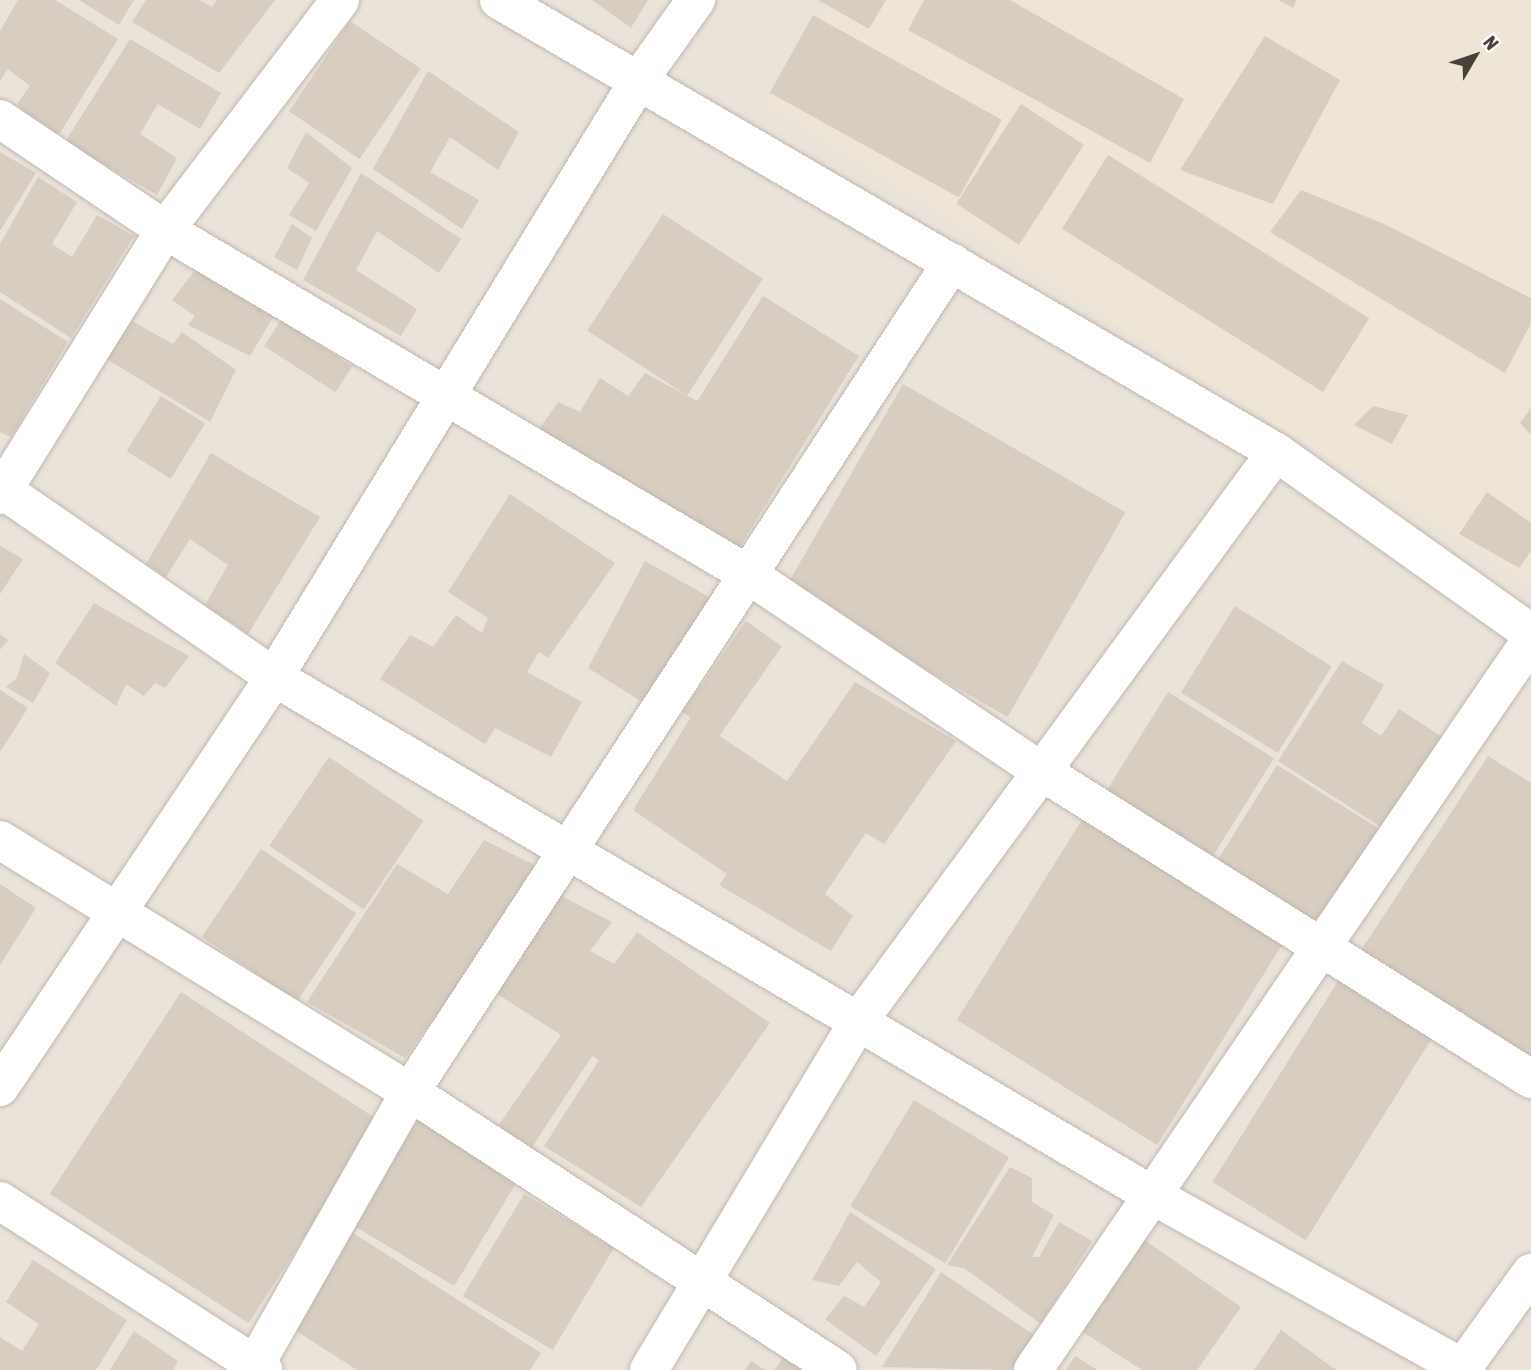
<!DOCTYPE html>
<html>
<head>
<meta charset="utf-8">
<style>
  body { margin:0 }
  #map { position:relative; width:1531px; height:1370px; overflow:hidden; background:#f6f2ec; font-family:"Asap Condensed",sans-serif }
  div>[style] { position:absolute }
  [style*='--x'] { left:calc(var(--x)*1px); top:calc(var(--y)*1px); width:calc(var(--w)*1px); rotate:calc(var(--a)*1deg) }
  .residential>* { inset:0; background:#eae3da; transform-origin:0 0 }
  .education>* { inset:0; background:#eee5d6 }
  .building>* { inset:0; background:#d7cdc1; transform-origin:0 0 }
  .roads { filter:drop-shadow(0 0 2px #c1b9ae) drop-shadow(0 0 2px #c1b9ae) }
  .minor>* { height:38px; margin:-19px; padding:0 19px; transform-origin:19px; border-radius:19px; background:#fff }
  span { translate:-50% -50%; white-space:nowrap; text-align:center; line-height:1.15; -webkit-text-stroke:6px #fff; paint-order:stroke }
  .north { position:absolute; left:1440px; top:21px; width:70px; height:70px; -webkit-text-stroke:5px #fff; paint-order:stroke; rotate:51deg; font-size:19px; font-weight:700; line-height:28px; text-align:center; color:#4a4239 }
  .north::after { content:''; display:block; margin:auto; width:24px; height:32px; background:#4a4239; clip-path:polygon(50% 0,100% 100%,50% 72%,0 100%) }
</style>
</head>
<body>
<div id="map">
  <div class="residential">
    <div style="left:0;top:0;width:1531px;height:1370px"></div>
  </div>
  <div class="education">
    <div style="clip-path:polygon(831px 0,1531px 0,1531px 585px,766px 104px)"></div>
  </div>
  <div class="building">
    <div style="clip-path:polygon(18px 0,55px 0,118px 39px,60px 133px,40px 132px,17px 104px,30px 86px,8px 69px,0 81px,0 31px)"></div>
    <div style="clip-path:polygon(79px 0,134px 0,119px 25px)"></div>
    <div style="clip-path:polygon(146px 0,199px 0,212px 7px,217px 0,275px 0,219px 73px,132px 22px)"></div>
    <div style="clip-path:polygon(592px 0,648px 0,631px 28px)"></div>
    <div style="clip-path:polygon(818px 0,886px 0,869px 29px)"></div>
    <div style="clip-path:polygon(924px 0,1010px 0,1184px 99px,1150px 163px,908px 30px)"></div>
    <div style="clip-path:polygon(1278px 0,1297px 0,1293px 8px)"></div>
    <div style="left:813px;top:15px;width:216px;height:89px;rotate:29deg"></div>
    <div style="left:350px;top:21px;width:85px;height:109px;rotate:34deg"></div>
    <div style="clip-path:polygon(1265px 36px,1340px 80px,1273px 204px,1180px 170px)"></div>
    <div style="clip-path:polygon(130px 39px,221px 93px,200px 129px,158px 104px,140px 134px,177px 158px,157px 195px,65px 142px)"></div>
    <div style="clip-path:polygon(428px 71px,519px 132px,498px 170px,450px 137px,430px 172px,479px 200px,462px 229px,373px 169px)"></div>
    <div style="left:1021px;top:104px;width:75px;height:119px;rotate:33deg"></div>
    <div style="clip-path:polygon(306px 132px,352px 168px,316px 231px,289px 215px,309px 183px,287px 168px)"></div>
    <div style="clip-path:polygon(0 152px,36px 173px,0 231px)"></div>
    <div style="left:1108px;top:155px;width:308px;height:87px;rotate:32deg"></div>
    <div style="clip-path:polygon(361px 173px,461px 239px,439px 273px,377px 231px,356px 270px,417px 309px,401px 336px,303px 280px)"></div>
    <div style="clip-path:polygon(38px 177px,77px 202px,52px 244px,72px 257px,97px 215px,134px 236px,71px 338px,0 292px,0 244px)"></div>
    <div style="clip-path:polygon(1301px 190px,1384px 224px,1531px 298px,1531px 323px,1505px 373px,1270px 232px)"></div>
    <div style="left:663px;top:214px;width:119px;height:139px;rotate:33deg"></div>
    <div style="clip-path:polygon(292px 224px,312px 238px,297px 270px,274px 257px)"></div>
    <div style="clip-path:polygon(196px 269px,274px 316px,250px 356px,188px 325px,195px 316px,172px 300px)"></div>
    <div style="left:763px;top:296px;width:113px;height:233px;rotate:32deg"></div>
    <div style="clip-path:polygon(0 299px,68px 342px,11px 437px,0 432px)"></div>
    <div style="left:281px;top:320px;width:85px;height:31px;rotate:33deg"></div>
    <div style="clip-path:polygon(132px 321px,173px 344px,182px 332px,236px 370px,210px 422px,105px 358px)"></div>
    <div style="clip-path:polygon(645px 373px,699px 402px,636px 501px,533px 438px,558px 402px,580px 412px,600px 378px,628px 396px)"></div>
    <div style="left:903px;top:384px;width:257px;height:236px;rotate:30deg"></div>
    <div style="left:161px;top:396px;width:52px;height:65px;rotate:32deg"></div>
    <div style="clip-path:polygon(1373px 406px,1408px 415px,1392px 444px,1354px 425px)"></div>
    <div style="clip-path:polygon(1531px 408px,1531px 435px,1520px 423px)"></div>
    <div style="clip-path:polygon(211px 453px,320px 517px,248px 634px,205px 605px,228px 565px,190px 539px,166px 577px,146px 564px)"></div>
    <div style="clip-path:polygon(1487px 492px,1531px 523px,1531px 551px,1519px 568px,1459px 534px)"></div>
    <div style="clip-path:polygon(510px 494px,615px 563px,548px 658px,539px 652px,527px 672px,582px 702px,551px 757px,495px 728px,485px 744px,380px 679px,410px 635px,433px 647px,456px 615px,482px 633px,488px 618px,448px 592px)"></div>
    <div style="clip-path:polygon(0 546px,23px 559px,0 594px)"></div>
    <div style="clip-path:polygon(645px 561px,711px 598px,644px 703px,588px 668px)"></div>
    <div style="clip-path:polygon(94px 603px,189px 656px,165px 688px,155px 683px,144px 696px,126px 684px,116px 706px,55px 663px)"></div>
    <div style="left:1235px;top:606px;width:114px;height:102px;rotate:32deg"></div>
    <div style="left:746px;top:621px;width:44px;height:111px;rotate:35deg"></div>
    <div style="clip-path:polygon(0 634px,8px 640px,0 650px)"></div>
    <div style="clip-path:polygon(24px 654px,50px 673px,33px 703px,6px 687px,17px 678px)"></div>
    <div style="clip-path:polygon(1342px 661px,1384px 685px,1362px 723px,1381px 736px,1399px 709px,1447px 740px,1384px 829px,1278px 761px)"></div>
    <div style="clip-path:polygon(855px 682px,956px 741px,884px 844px,866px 833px,825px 894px,853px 916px,831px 951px,719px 885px,727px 874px,633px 810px,691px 717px,787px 781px)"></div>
    <div style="clip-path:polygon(0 690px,28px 708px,0 752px)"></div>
    <div style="left:1168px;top:692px;width:125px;height:117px;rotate:32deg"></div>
    <div style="clip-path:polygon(1488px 756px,1531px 783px,1531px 1068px,1358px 955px)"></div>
    <div style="left:329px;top:757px;width:114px;height:107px;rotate:34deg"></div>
    <div style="left:1277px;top:765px;width:125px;height:114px;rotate:32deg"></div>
    <div style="left:1083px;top:818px;width:236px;height:238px;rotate:32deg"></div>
    <div style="clip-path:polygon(484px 840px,543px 869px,405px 1058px,307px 1002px,397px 864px,448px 894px)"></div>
    <div style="left:261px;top:849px;width:115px;height:106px;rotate:34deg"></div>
    <div style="clip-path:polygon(0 884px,36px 908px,0 965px)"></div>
    <div style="clip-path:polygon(561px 896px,612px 922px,590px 951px,614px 964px,637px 932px,770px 1023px,641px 1207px,544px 1146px,599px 1060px,592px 1056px,532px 1147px,498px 1126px,561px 1035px,494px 992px)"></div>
    <div style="left:1338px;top:981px;width:110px;height:237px;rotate:32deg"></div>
    <div style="left:181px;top:992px;width:237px;height:241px;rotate:33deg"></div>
    <div style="left:914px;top:1100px;width:111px;height:124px;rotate:31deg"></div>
    <div style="left:417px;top:1119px;width:118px;height:124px;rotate:31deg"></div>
    <div style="clip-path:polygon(1010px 1167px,1032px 1178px,1032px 1202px,1054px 1215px,1032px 1257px,1039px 1257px,1059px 1222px,1092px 1241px,1041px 1324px,964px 1268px,947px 1265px)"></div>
    <div style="left:524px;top:1194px;width:105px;height:119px;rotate:31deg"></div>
    <div style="clip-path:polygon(850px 1212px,936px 1269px,876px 1356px,825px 1319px,844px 1296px,864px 1307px,881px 1282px,857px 1262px,839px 1286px,812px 1280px)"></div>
    <div style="clip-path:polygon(347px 1229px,541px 1353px,530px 1370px,357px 1370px,287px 1325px)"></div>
    <div style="clip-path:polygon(1143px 1239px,1241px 1307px,1197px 1370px,1142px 1370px,1083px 1332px)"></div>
    <div style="clip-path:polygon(33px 1260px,127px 1320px,96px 1370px,0 1370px,0 1337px,22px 1351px,39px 1324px,6px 1302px)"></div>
    <div style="clip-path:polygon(941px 1272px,1034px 1335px,1011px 1370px,882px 1367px)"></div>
    <div style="clip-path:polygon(1281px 1330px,1336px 1370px,1254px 1370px)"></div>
    <div style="clip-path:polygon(134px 1331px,178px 1361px,173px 1370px,110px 1370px)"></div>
    <div style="clip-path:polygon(786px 1353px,811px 1370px,775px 1370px)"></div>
    <div style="clip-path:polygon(1075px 1356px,1097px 1370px,1066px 1370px)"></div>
    <div style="clip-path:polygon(751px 1361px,765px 1370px,745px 1370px)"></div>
  </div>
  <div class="roads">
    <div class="minor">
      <div style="--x:499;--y:0;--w:899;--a:30.19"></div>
      <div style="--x:1276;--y:452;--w:313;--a:35.4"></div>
      <div style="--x:0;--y:119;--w:199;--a:33.9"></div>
      <div style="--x:165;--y:230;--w:675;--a:30.56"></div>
      <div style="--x:746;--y:573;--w:355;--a:33.9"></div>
      <div style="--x:1041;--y:771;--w:579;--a:32.15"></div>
      <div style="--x:0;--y:488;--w:333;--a:34.6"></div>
      <div style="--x:274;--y:677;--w:1019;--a:30.54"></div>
      <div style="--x:1152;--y:1195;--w:360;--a:29.1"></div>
      <div style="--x:0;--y:495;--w:312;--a:-58.1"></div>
      <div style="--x:165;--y:230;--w:289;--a:-52.7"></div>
      <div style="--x:0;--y:840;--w:481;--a:31.6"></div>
      <div style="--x:410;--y:1092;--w:510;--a:33.01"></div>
      <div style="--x:0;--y:1087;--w:493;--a:-56.2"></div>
      <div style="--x:274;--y:677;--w:703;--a:-58.55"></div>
      <div style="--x:641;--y:77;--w:95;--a:-54.5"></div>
      <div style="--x:0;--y:1201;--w:313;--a:32.7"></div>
      <div style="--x:252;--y:1370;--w:320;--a:-60.4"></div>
      <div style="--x:410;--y:1092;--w:991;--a:-56.85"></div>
      <div style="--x:649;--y:1370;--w:410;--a:-59"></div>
      <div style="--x:860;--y:1019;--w:703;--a:-53.73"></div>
      <div style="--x:1033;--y:1370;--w:884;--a:-55.7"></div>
      <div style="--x:1461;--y:1370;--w:120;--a:-54.2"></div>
    </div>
  </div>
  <div class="north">N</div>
</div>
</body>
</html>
